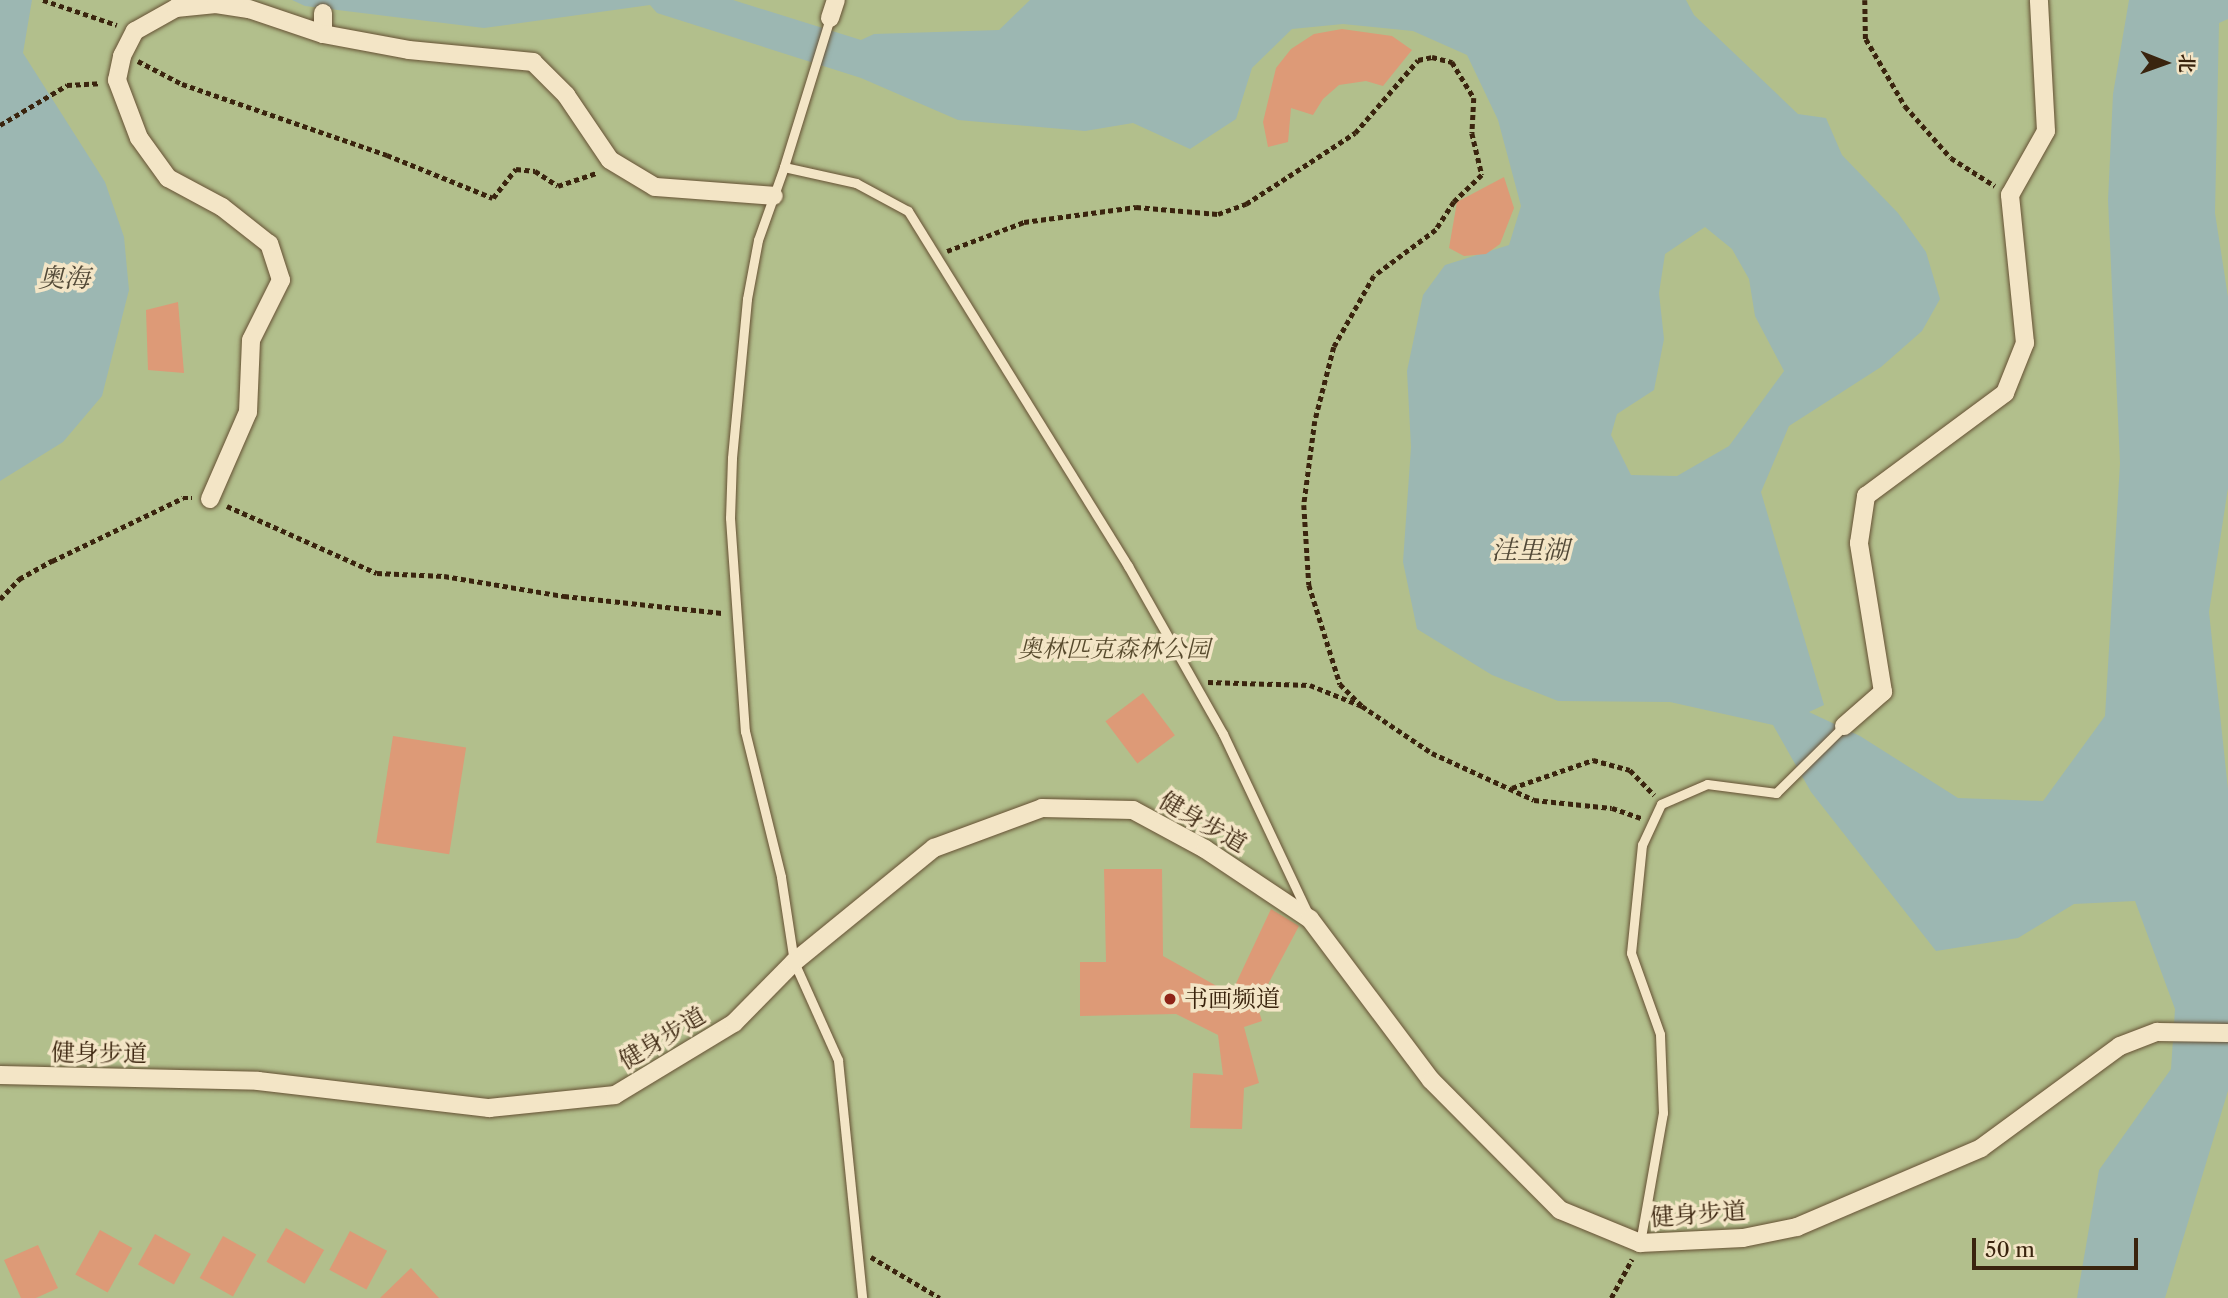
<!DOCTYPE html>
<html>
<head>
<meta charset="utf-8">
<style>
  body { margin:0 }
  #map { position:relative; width:2228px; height:1298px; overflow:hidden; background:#ecd7a8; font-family:"Libre Caslon Text","Noto Serif SC",serif }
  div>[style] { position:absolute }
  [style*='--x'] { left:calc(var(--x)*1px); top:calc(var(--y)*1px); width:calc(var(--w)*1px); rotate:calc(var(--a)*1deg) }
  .green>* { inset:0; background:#b2bf8c; transform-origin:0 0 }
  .water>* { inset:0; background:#9cb7b2 }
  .building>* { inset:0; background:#dd9a77; transform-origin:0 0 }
  .path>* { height:4.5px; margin-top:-2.25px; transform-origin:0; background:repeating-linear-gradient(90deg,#3a240e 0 5px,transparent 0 8.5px) }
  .roads { filter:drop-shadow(0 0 2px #665134) drop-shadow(0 0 2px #665134) }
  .lane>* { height:9px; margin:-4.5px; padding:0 4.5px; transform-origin:4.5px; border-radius:4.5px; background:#f3e5c6 }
  .street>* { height:18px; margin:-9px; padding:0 9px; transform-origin:9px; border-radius:9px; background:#f3e5c6 }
  .dots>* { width:19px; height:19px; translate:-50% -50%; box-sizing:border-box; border:4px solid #f3e5c6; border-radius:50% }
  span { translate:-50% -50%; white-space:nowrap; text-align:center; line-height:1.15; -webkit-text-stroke:7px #f3e5c6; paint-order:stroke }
  .park-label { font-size:24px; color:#584b2e; font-style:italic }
  .street-label { font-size:24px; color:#3a240e }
  .poi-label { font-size:24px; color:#3a240e }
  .left { translate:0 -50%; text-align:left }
  .water-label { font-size:26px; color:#524937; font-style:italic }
  .north { position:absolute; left:2130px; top:28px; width:70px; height:70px; -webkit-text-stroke:5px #f3e5c6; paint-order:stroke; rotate:91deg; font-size:19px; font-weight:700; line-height:28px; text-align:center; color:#3a240e }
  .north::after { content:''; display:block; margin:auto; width:24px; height:32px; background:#3a240e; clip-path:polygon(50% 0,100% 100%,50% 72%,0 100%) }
  .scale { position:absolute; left:1972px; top:1238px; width:166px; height:32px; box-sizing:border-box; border:4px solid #3a240e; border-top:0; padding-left:9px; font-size:21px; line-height:24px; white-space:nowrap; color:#3a240e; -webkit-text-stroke:5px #f3e5c6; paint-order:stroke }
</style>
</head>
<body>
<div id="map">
  <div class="green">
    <div style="left:0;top:0;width:2228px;height:1298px"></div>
  </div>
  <div class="water">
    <div style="clip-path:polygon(0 0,32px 0,23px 53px,105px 182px,124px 237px,129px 290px,102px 396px,63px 442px,0 481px)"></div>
    <div style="clip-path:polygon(evenodd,292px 0,733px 0,861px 40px,874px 34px,999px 30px,1030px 0,1686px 0,1694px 15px,1798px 114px,1826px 118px,1842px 155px,1898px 213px,1926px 252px,1940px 299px,1922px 331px,1881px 367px,1789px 426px,1761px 492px,1824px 705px,1809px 712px,1860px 736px,1958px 798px,2043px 801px,2105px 716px,2120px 463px,2108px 200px,2113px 94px,2129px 0,2228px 0,2228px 19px,2219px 23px,2215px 213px,2228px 297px,2228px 488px,2209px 612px,2228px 789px,2228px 1091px,2165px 1298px,2077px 1298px,2099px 1170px,2171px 1069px,2175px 1009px,2135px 901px,2074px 904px,2018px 938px,1936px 951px,1811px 792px,1773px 725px,1670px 702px,1558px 701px,1492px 675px,1417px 629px,1403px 562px,1411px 447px,1407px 371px,1423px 295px,1445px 265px,1509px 245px,1521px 206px,1498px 120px,1467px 55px,1413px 31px,1343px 24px,1292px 29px,1252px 68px,1236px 119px,1190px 149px,1133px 123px,1085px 131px,958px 120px,861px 78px,657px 13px,650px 5px,484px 28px,305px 6px,292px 0,1705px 227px,1732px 249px,1749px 279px,1755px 316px,1784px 371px,1729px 446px,1677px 476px,1631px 475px,1611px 435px,1617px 414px,1654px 390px,1664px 339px,1659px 293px,1665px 254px,1705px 227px)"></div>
  </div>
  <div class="building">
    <div style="clip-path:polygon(1342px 29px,1392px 36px,1412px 50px,1383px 86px,1366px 81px,1339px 85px,1323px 99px,1313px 115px,1291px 108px,1288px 142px,1268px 147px,1263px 122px,1276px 68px,1291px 49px,1314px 34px)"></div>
    <div style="clip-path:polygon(1504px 177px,1514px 208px,1500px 244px,1486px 254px,1464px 256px,1449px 248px,1457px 202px)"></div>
    <div style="clip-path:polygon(178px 302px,184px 373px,148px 370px,146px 310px)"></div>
    <div style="left:1143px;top:693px;width:53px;height:47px;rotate:53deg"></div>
    <div style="left:393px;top:736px;width:74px;height:108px;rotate:9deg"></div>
    <div style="clip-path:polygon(1104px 869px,1162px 869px,1163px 956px,1231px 994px,1271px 909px,1299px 926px,1257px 1005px,1262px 1021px,1244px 1027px,1259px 1083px,1244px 1088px,1242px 1129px,1190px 1128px,1193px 1073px,1223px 1075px,1218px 1035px,1176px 1014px,1080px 1016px,1080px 962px,1106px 962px)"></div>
    <div style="left:286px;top:1228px;width:44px;height:39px;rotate:30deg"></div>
    <div style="left:100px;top:1230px;width:37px;height:51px;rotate:29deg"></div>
    <div style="left:350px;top:1231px;width:42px;height:44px;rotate:28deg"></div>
    <div style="left:155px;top:1234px;width:41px;height:35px;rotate:29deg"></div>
    <div style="left:223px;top:1236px;width:38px;height:48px;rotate:29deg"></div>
    <div style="clip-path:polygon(38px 1245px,58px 1288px,36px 1298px,21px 1298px,4px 1260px)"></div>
    <div style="clip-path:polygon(411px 1268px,439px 1298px,380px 1298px)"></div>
  </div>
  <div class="path">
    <div style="--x:43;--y:0;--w:78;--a:18.7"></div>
    <div style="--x:1865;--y:0;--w:39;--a:89"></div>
    <div style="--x:1866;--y:39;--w:78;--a:59.8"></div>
    <div style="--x:1905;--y:106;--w:69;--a:48.5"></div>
    <div style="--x:1951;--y:158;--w:52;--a:32.5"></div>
    <div style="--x:138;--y:61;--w:50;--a:27.6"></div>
    <div style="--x:182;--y:84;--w:217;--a:19.1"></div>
    <div style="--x:387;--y:155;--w:114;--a:22.1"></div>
    <div style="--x:493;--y:198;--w:37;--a:-52"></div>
    <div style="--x:516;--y:169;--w:19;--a:6"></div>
    <div style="--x:535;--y:171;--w:27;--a:33"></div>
    <div style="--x:558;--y:186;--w:40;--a:-18.9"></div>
    <div style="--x:0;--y:125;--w:78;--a:-30.8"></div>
    <div style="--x:67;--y:85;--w:33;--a:-3"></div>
    <div style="--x:947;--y:251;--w:82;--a:-20.6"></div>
    <div style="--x:1024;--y:222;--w:113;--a:-7.6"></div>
    <div style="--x:1136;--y:207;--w:82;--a:4.9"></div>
    <div style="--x:1218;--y:214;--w:30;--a:-20"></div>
    <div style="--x:1246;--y:204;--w:130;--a:-33.1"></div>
    <div style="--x:1355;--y:133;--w:96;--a:-49.2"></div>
    <div style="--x:1418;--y:60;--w:14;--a:-12"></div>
    <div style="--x:1432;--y:57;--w:21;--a:14"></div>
    <div style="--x:1452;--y:62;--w:42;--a:58.6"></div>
    <div style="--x:1474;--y:98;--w:35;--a:93"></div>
    <div style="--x:1472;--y:133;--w:43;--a:76.6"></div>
    <div style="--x:1482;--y:175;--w:39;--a:136"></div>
    <div style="--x:1454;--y:202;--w:33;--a:123"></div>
    <div style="--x:1436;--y:230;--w:77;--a:143.4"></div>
    <div style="--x:1374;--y:276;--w:81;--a:119.4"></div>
    <div style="--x:1334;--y:347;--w:76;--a:104.4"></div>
    <div style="--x:1315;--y:421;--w:85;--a:97.5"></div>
    <div style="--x:1304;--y:505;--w:80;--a:86.4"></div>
    <div style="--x:1309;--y:585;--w:104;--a:72.6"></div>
    <div style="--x:1340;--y:684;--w:31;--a:45"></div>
    <div style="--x:227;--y:506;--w:164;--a:24.1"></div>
    <div style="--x:377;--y:573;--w:67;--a:2.6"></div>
    <div style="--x:444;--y:576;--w:122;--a:9.5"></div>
    <div style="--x:564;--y:596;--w:159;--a:6.1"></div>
    <div style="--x:0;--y:599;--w:28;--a:-46"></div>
    <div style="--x:19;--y:579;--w:38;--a:-29"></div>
    <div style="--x:52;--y:561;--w:145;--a:-25.7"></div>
    <div style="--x:183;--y:498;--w:9;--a:0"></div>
    <div style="--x:1208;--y:682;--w:102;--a:1.7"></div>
    <div style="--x:1310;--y:685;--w:56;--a:22"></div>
    <div style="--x:1362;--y:706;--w:84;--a:33.9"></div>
    <div style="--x:1432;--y:753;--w:112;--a:24.7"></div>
    <div style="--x:1534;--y:800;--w:78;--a:5.9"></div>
    <div style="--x:1612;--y:808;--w:31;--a:19"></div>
    <div style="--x:1512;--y:788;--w:86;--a:-19.1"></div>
    <div style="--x:1593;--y:760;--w:38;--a:15"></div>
    <div style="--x:1630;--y:770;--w:35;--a:46"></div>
    <div style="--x:871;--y:1257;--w:80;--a:30.7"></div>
    <div style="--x:1611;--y:1298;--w:44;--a:-61.7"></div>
  </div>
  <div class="roads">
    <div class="lane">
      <div style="--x:830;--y:18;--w:156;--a:107.2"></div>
      <div style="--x:784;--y:167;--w:74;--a:12.5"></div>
      <div style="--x:856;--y:183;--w:59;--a:28.3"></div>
      <div style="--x:908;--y:211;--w:418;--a:58.2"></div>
      <div style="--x:1128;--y:566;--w:193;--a:60.5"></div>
      <div style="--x:1223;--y:734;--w:197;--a:64.7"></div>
      <div style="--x:784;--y:167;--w:77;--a:109.6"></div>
      <div style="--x:758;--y:240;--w:60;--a:100.6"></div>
      <div style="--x:747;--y:299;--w:160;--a:95.4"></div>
      <div style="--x:732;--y:458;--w:60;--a:91.9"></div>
      <div style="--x:730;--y:518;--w:214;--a:86"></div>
      <div style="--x:745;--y:731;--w:150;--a:76.1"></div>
      <div style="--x:781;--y:877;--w:86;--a:81.3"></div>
      <div style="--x:794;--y:962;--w:107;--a:65.8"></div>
      <div style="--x:838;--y:1060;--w:239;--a:84.2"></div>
      <div style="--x:1640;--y:1243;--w:132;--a:-80"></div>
      <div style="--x:1663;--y:1113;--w:79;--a:-92.2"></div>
      <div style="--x:1660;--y:1034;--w:86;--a:-109.7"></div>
      <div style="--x:1631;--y:953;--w:109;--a:-84.2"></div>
      <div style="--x:1642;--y:845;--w:45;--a:-65.1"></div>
      <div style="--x:1661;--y:804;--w:50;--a:-23.5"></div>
      <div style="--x:1707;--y:784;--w:70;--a:7.4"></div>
      <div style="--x:1776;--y:793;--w:95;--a:-44.6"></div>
    </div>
    <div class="street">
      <div style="--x:830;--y:18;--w:19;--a:-72"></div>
      <div style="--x:323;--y:34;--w:21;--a:-90"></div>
      <div style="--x:210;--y:499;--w:95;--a:-66.4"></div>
      <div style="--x:248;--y:412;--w:72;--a:-87.6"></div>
      <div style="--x:251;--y:340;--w:67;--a:-63.4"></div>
      <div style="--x:281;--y:280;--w:38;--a:-108"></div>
      <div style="--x:269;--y:244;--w:60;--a:-141.8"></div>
      <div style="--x:222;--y:207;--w:61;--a:-151.8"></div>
      <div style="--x:168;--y:178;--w:49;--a:-125.9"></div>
      <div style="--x:139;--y:138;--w:62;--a:-110.8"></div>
      <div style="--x:117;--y:80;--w:25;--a:-78"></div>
      <div style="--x:122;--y:56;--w:28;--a:-63"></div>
      <div style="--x:135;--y:31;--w:47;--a:-29.3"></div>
      <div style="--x:176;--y:8;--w:40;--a:-5.7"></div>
      <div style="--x:216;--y:4;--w:33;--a:9"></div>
      <div style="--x:249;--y:9;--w:78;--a:18.7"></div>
      <div style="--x:323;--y:34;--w:87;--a:10.5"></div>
      <div style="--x:409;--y:50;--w:125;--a:5.5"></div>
      <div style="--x:533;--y:62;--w:47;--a:45"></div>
      <div style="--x:566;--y:95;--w:78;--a:55.9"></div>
      <div style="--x:610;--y:160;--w:52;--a:31"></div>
      <div style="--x:655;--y:187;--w:119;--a:4.3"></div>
      <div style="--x:1844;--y:726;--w:52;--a:-41.1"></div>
      <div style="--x:1883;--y:692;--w:151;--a:-99.2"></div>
      <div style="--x:1859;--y:543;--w:48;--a:-81.5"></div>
      <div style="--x:1866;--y:496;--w:173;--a:-36.5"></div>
      <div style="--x:2005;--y:393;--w:54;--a:-68.2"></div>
      <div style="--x:2025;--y:343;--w:149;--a:-95.8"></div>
      <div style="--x:2010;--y:195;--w:73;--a:-60.6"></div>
      <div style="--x:2046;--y:131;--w:131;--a:-93.1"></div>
      <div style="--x:0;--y:1075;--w:258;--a:1.3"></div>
      <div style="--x:258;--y:1081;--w:233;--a:6.7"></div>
      <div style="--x:489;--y:1108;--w:127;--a:-5.9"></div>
      <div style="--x:615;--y:1095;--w:139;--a:-31.2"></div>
      <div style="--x:734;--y:1023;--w:86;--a:-45.5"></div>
      <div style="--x:794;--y:962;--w:181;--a:-39.2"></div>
      <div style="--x:934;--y:848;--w:115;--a:-20.3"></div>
      <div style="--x:1042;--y:808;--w:91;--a:1.3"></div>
      <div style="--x:1133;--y:810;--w:82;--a:28.4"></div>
      <div style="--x:1205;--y:849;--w:126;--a:33.7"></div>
      <div style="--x:1310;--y:919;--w:201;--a:53.1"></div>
      <div style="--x:1431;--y:1080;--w:183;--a:45.2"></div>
      <div style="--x:1560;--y:1210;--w:87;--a:22.4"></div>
      <div style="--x:1640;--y:1243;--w:103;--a:-2.8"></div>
      <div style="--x:1743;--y:1238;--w:55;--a:-11.5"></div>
      <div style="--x:1797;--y:1227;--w:200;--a:-23.2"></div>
      <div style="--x:1981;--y:1148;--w:172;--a:-36.3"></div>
      <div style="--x:2120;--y:1046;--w:40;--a:-21"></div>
      <div style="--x:2157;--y:1032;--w:71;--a:0.8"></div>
    </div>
  </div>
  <div class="dots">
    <div style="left:1170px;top:999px;background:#8f2418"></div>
  </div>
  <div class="park-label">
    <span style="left:1114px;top:649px">奥林匹克森林公园</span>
  </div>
  <div class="street-label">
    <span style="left:1203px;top:822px;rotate:30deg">健身步道</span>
    <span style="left:662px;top:1038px;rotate:-31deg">健身步道</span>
    <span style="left:99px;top:1053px;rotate:1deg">健身步道</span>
    <span style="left:1698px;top:1214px;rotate:-4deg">健身步道</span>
  </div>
  <div class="poi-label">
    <span class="left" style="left:1184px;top:999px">书画频道</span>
  </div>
  <div class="water-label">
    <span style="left:64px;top:279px">奥海</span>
    <span style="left:1530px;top:551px">洼里湖</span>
  </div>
  <div class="north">北</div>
  <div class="scale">50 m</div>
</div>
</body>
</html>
